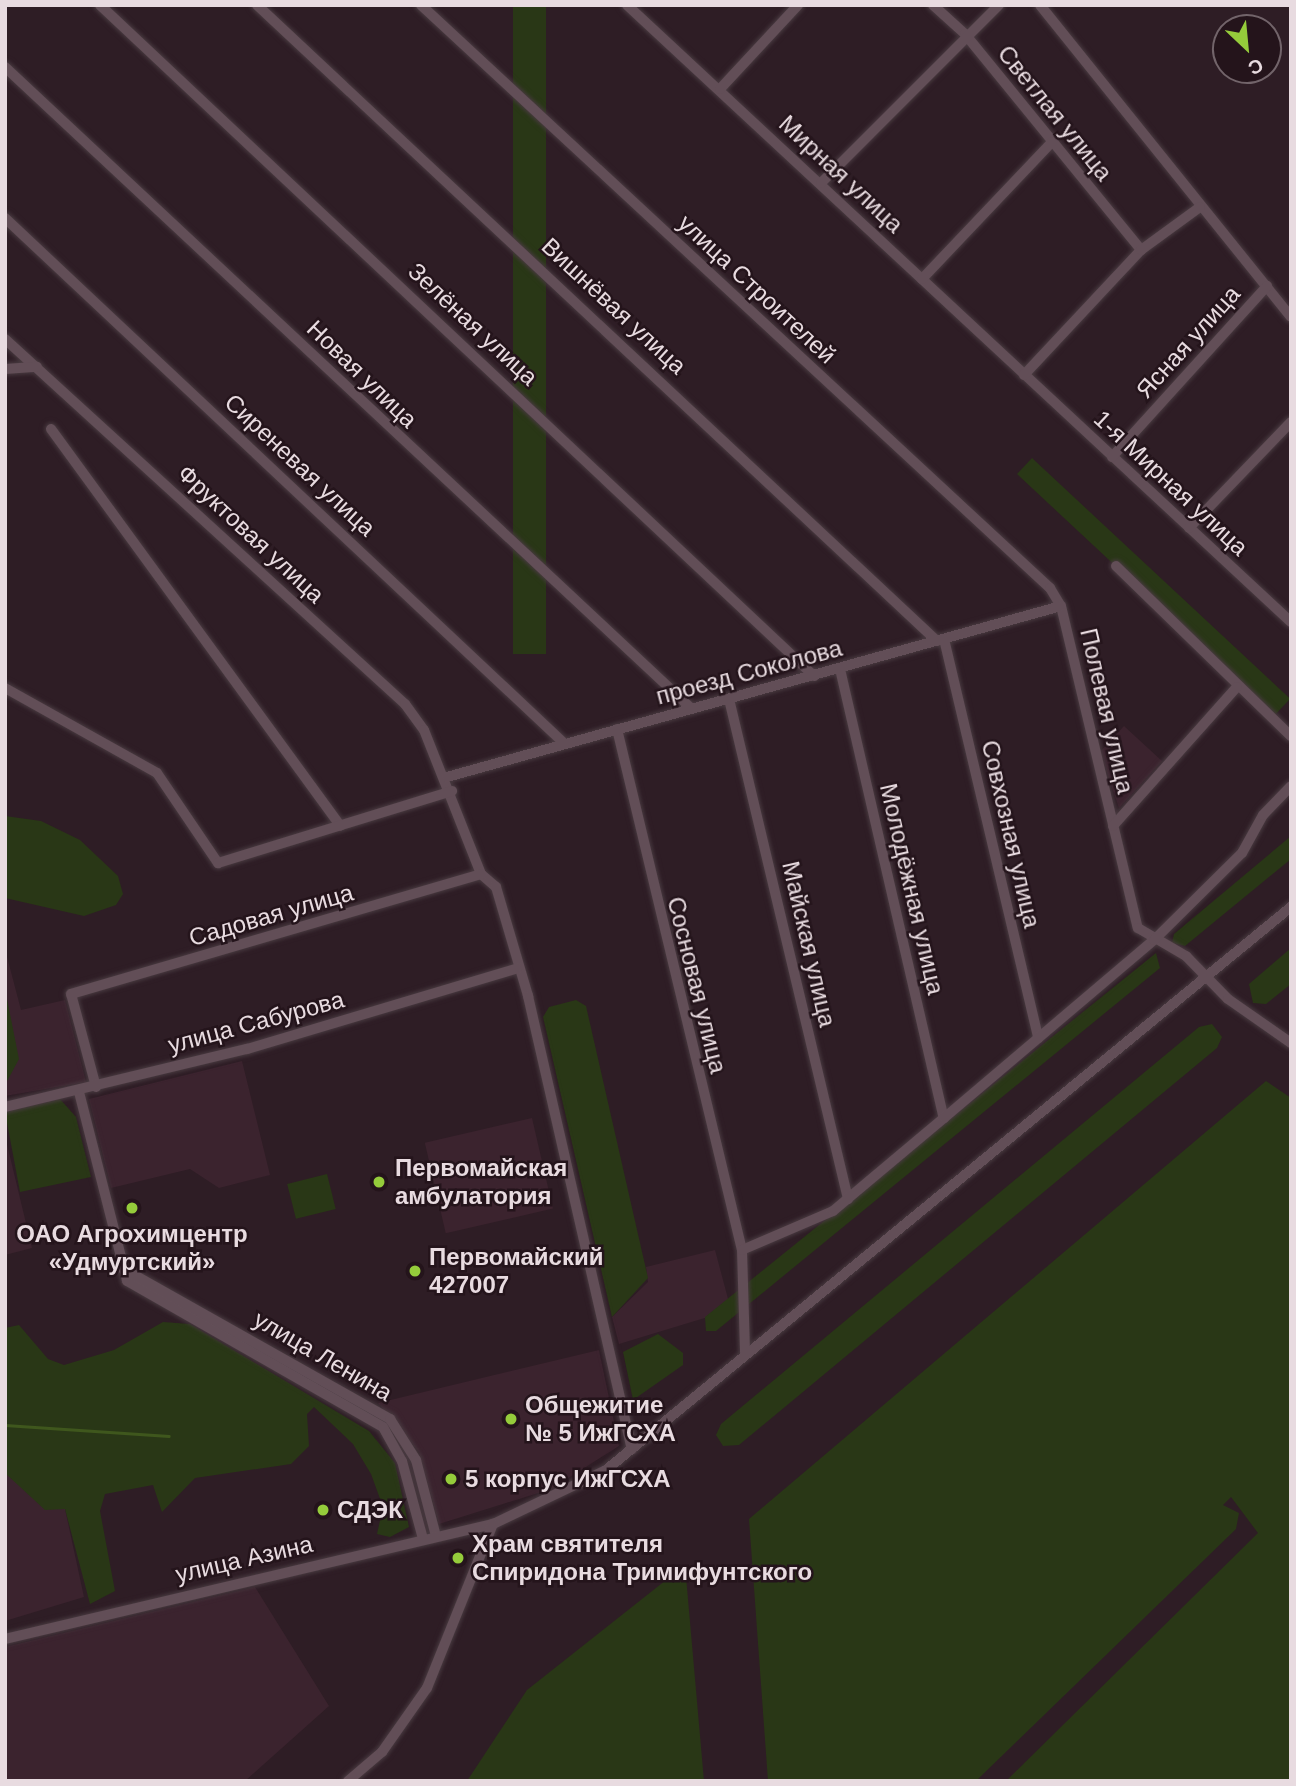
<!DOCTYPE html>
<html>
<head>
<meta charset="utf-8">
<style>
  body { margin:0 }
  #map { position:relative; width:1296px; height:1786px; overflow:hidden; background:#2e1d25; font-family:Arial,sans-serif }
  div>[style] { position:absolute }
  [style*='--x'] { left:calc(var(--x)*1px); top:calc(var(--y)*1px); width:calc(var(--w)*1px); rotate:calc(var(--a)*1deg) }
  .built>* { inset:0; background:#3b232e; transform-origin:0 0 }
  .green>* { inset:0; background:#293716; transform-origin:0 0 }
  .stream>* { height:2.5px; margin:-1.25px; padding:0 1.25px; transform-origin:1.25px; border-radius:1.25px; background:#3f571d }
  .roads { filter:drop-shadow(0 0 2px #483a40) drop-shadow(0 0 2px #483a40) }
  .minor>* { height:10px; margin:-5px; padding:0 5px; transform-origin:5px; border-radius:5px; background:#624e57 }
  .dots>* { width:19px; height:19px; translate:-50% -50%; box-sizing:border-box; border:4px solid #24141b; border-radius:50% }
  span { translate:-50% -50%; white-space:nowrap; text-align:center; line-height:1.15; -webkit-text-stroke:5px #24141b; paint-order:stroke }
  .street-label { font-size:24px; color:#e8dbe0 }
  .poi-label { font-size:24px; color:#e8dbe0; font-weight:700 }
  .left { translate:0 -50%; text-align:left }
  .frame { position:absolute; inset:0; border:7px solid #e8dbe0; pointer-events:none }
  .north { position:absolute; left:1212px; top:14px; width:70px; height:70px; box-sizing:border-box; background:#24141b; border:2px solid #72646a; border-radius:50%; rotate:154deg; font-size:19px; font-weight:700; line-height:28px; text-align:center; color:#e8dbe0 }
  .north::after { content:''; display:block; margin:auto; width:24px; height:32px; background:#95cc3b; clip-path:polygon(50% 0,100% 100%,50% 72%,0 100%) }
</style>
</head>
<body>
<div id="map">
  <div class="built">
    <div style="clip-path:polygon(1124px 726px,1162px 761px,1119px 808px,1100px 752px)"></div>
    <div style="clip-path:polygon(5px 949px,21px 1010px,65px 1000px,86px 1082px,5px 1096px)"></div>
    <div style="clip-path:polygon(242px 1061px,270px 1175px,219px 1188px,190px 1169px,111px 1188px,89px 1099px)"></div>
    <div style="left:532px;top:1118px;width:93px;height:110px;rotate:77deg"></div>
    <div style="clip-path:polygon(5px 1136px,32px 1248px,5px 1255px)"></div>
    <div style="clip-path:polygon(715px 1250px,731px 1310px,619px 1344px,612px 1317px,648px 1282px,646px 1267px)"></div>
    <div style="clip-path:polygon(599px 1350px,619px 1446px,551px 1489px,439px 1524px,419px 1452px,378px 1403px)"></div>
    <div style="clip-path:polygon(5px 1473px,65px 1509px,84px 1597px,5px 1621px)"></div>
    <div style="clip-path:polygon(255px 1587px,329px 1706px,245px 1781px,5px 1781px,5px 1647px)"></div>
  </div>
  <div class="green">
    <div style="left:513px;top:5px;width:33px;height:649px"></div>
    <div style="left:1032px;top:458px;width:353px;height:22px;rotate:43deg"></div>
    <div style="clip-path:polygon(5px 816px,41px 821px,80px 840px,118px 876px,123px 894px,116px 905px,84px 916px,5px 898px)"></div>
    <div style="clip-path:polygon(1291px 836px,1291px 859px,1185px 946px,1172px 943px,1174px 934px)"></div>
    <div style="clip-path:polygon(1291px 948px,1291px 984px,1266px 1004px,1253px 1003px,1249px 984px)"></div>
    <div style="clip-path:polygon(1156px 953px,1160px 968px,716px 1331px,706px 1331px,705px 1317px)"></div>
    <div style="clip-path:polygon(5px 989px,19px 1059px,5px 1085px)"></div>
    <div style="clip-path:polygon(576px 1000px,586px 1006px,648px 1278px,612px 1317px,543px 1017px,549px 1007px)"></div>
    <div style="clip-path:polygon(1212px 1024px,1222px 1037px,1217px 1048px,739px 1445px,723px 1446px,716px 1435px,721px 1424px,1199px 1027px)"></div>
    <div style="clip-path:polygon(1266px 1081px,1291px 1098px,1291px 1781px,1006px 1781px,1258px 1533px,1231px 1497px,1223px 1505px,1239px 1513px,1236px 1529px,976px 1781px,768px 1781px,749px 1519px)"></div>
    <div style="clip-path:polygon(60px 1099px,76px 1117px,91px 1177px,20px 1192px,5px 1112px)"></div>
    <div style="left:327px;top:1174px;width:36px;height:41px;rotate:76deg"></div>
    <div style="clip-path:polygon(163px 1322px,190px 1324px,369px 1431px,395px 1463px,409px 1527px,390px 1537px,377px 1534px,383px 1507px,371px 1474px,353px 1444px,314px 1407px,307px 1414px,309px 1446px,291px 1464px,195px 1478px,162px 1512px,153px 1485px,105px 1494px,100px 1511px,115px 1591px,90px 1604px,65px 1509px,45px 1510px,5px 1473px,5px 1328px,19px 1325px,48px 1359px,64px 1365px,114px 1350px)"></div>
    <div style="clip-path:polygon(658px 1334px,683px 1353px,683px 1365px,633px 1400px,623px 1352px)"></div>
    <div style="clip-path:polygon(685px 1565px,704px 1781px,467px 1781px,527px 1690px)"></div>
  </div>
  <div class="stream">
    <div style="--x:5;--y:1425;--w:164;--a:3.8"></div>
  </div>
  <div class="roads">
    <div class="minor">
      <div style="--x:100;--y:5;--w:980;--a:43.22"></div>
      <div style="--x:257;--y:5;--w:931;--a:43.09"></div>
      <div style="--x:421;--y:5;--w:858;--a:42.83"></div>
      <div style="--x:1050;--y:588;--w:21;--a:59"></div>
      <div style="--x:1061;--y:606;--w:331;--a:76.6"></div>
      <div style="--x:1138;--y:928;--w:56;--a:30.3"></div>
      <div style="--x:1186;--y:956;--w:60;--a:45.7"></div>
      <div style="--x:1228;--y:999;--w:77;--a:34.9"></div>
      <div style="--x:627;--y:5;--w:906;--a:42.9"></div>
      <div style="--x:933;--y:5;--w:43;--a:42.2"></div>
      <div style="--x:965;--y:34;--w:279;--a:50.8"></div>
      <div style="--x:1040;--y:5;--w:400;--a:51.2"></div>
      <div style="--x:5;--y:67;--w:940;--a:43.06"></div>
      <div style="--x:720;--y:89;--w:115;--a:-47.1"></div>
      <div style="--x:821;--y:183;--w:252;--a:-45"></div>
      <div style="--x:5;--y:218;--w:768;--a:43.21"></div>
      <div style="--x:922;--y:279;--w:189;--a:-46.5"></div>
      <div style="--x:5;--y:339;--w:542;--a:42.38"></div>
      <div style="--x:405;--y:704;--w:32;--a:54"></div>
      <div style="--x:424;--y:730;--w:155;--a:68.4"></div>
      <div style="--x:481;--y:874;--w:20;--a:41"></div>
      <div style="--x:496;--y:887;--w:114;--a:73.6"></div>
      <div style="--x:528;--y:996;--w:465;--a:77.1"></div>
      <div style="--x:5;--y:369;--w:32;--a:-4"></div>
      <div style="--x:1024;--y:375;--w:171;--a:-46.9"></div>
      <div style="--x:1141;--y:250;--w:73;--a:-36.1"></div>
      <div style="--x:51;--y:429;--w:491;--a:53.9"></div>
      <div style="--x:1112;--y:457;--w:231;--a:-47.8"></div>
      <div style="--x:1189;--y:528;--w:147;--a:-46.1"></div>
      <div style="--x:1116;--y:566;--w:244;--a:44.2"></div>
      <div style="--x:944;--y:639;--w:410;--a:76.7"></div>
      <div style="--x:840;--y:669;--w:461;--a:77"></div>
      <div style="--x:5;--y:688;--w:174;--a:29.2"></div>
      <div style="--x:157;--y:773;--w:109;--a:55.9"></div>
      <div style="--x:218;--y:863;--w:245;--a:-17.1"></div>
      <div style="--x:729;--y:699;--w:514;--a:76.61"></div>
      <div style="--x:617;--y:729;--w:536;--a:76.51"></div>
      <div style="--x:742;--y:1250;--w:104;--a:88.3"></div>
      <div style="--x:447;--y:777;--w:637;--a:-15.56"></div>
      <div style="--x:1113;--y:826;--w:186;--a:-48.3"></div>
      <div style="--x:96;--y:1087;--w:96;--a:-105"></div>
      <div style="--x:71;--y:994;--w:427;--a:-16.3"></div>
      <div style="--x:79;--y:1092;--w:195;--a:75.7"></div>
      <div style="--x:127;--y:1281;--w:295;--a:29.7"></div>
      <div style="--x:383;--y:1427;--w:39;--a:61"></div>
      <div style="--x:402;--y:1461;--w:81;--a:74.9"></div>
      <div style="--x:5;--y:1107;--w:249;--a:-13.5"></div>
      <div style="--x:247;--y:1049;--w:281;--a:-16.6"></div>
      <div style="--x:742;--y:1250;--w:99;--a:-23.2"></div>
      <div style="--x:833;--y:1211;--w:145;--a:-40"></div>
      <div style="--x:944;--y:1118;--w:275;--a:-40.3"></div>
      <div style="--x:1154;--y:940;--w:124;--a:-44.7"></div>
      <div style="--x:1242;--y:853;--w:43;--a:-61.1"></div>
      <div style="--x:1263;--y:815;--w:40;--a:-46"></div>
      <div style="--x:122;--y:1268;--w:308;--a:29.4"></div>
      <div style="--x:390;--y:1419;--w:49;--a:57.6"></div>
      <div style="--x:416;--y:1460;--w:79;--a:75.3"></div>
      <div style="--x:5;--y:1639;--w:501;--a:-13.26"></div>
      <div style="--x:493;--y:1524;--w:125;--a:-25.5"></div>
      <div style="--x:606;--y:1470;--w:887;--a:-39.42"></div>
      <div style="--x:348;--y:1781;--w:45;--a:-40.5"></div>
      <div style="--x:382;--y:1752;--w:78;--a:-54.9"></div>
      <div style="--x:427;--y:1688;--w:177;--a:-68.1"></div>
    </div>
  </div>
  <div class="dots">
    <div style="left:379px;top:1182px;background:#95cc3b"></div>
    <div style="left:132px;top:1208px;background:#95cc3b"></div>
    <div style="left:415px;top:1271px;background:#95cc3b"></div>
    <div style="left:511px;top:1419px;background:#95cc3b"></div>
    <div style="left:451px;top:1479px;background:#95cc3b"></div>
    <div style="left:323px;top:1510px;background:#95cc3b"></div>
    <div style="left:458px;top:1558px;background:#95cc3b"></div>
  </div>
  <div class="street-label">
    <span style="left:1055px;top:113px;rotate:51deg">Светлая улица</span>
    <span style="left:841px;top:174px;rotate:43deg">Мирная улица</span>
    <span style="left:757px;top:289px;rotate:43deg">улица Строителей</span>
    <span style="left:614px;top:306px;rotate:43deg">Вишнёвая улица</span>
    <span style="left:473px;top:324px;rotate:43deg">Зелёная улица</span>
    <span style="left:1188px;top:342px;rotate:-48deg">Ясная улица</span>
    <span style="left:362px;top:374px;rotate:44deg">Новая улица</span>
    <span style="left:300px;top:465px;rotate:43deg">Сиреневая улица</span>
    <span style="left:1171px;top:483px;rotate:43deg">1-я Мирная улица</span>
    <span style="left:251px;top:534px;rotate:43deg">Фруктовая улица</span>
    <span style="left:749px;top:672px;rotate:-15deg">проезд Соколова</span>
    <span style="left:1107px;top:711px;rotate:77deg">Полевая улица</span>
    <span style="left:1011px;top:834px;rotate:77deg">Совхозная улица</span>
    <span style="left:912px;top:889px;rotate:77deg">Молодёжная улица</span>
    <span style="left:271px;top:915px;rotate:-16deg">Садовая улица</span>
    <span style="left:809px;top:944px;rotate:77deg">Майская улица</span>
    <span style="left:697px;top:985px;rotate:76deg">Сосновая улица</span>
    <span style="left:256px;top:1022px;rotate:-15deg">улица Сабурова</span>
    <span style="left:323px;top:1356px;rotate:30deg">улица Ленина</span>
    <span style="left:244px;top:1559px;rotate:-13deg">улица Азина</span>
  </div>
  <div class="poi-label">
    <span class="left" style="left:395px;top:1182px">Первомайская<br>амбулатория</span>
    <span style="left:132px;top:1248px">ОАО Агрохимцентр<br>«Удмуртский»</span>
    <span class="left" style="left:429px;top:1271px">Первомайский<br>427007</span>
    <span class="left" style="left:525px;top:1419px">Общежитие<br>№ 5 ИжГСХА</span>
    <span class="left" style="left:465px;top:1479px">5 корпус ИжГСХА</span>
    <span class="left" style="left:337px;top:1510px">СДЭК</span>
    <span class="left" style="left:472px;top:1558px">Храм святителя<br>Спиридона Тримифунтского</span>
  </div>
  <div class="frame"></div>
  <div class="north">С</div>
</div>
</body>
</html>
